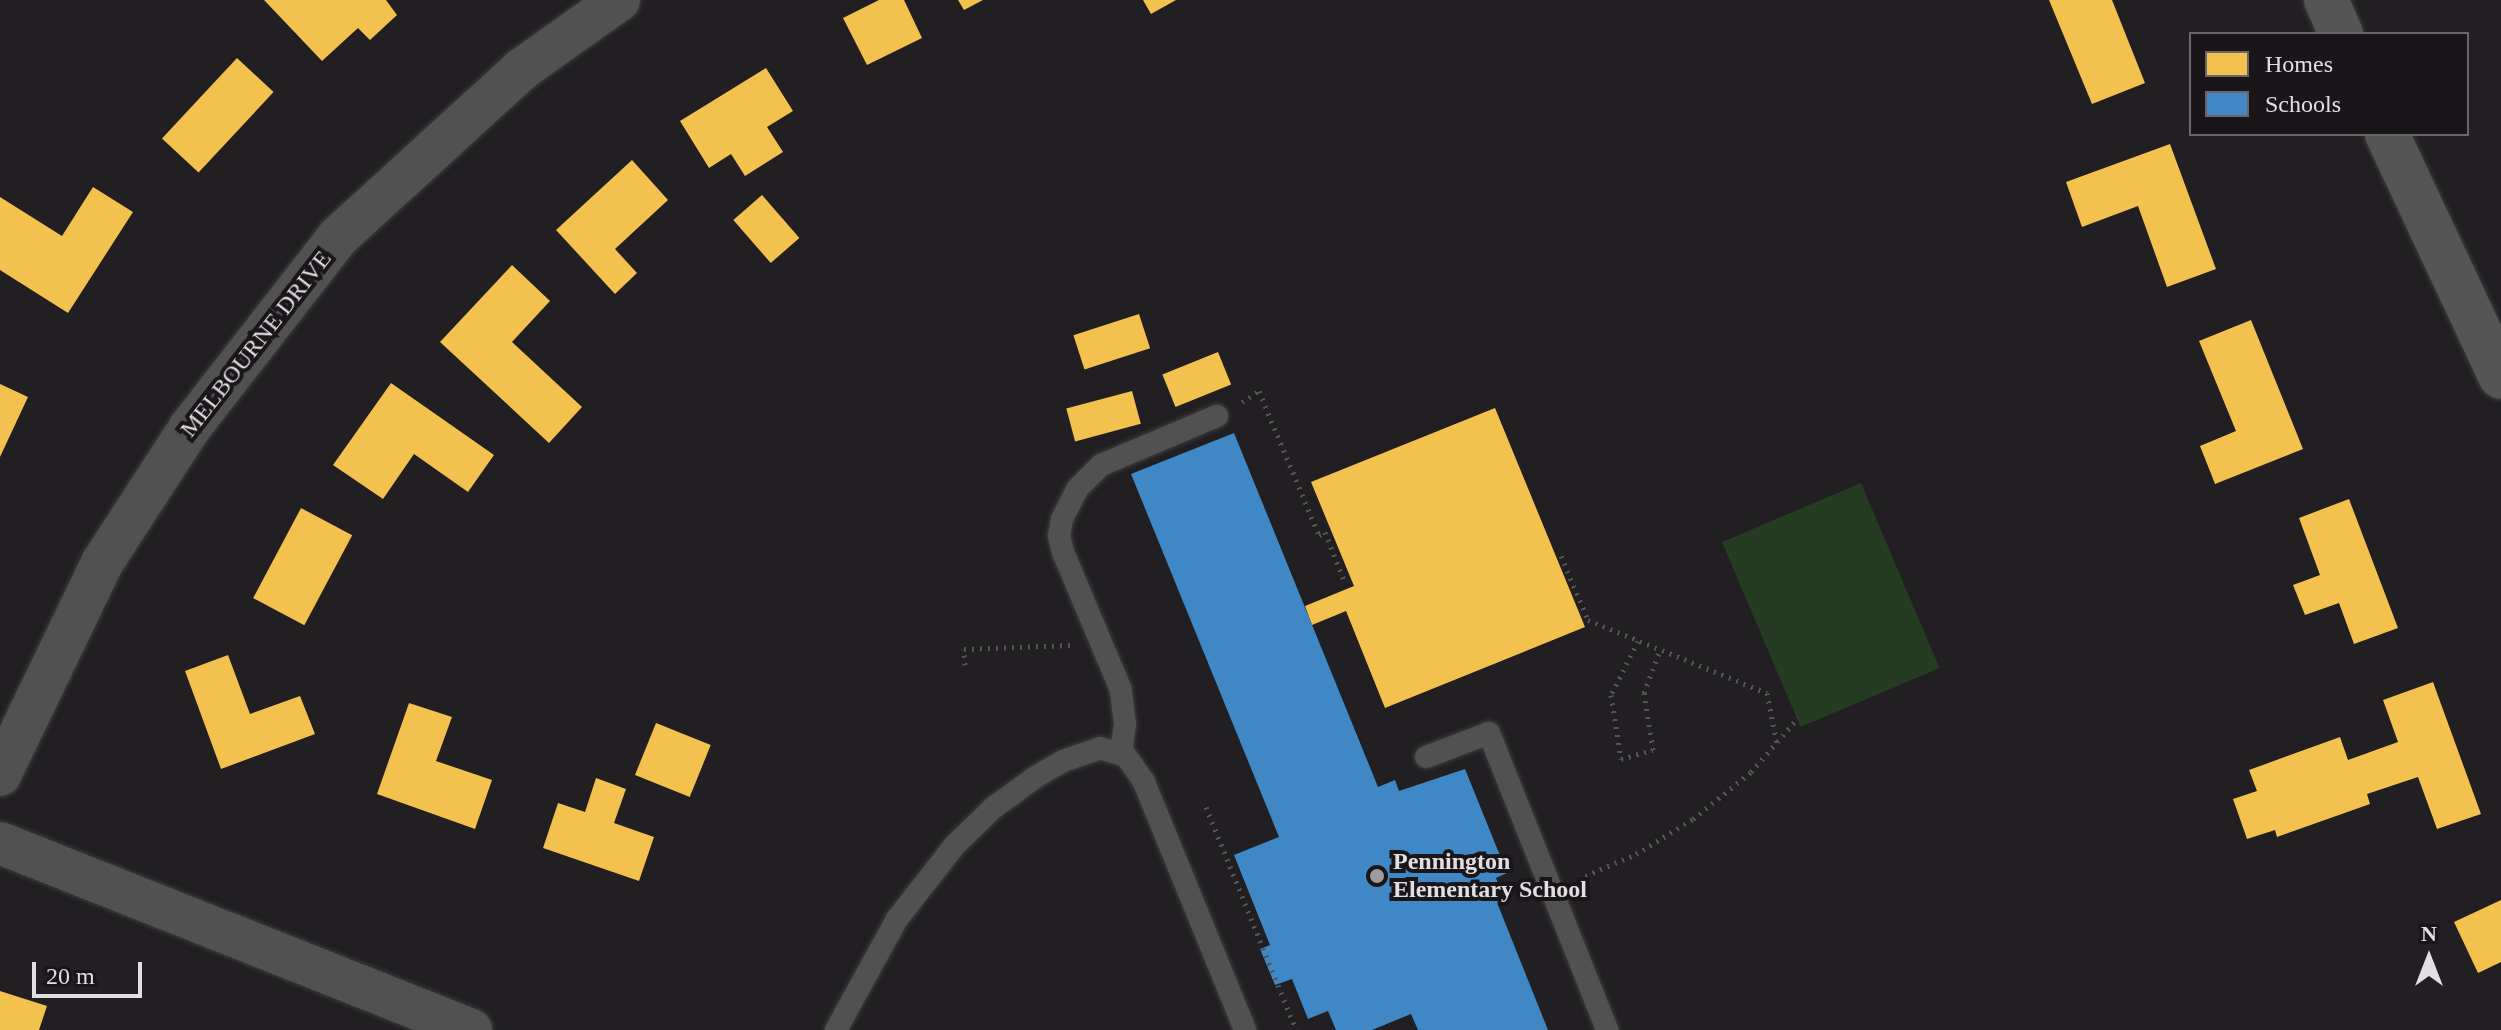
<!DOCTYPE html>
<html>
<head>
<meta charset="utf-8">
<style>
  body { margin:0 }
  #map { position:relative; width:2501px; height:1030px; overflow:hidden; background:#211f22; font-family:Georgia,serif }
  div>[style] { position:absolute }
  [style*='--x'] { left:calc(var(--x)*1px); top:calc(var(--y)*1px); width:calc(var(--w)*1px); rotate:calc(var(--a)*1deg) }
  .green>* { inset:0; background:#263c22; transform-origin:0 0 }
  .homes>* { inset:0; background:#f2c14e; transform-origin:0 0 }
  .schools>* { inset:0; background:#3f88c5 }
  .path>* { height:5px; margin-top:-2.5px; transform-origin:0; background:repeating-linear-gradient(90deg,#565556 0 2px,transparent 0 8px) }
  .roads { filter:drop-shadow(0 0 2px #3e3c3e) drop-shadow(0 0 2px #3e3c3e) }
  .lane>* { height:22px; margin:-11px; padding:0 11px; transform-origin:11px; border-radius:11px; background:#525152 }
  .street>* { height:42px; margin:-21px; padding:0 21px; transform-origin:21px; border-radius:21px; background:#525152 }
  .secondary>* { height:44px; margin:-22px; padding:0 22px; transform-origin:22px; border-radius:22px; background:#555 }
  .dots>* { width:22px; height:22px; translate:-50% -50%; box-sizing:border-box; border:4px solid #191519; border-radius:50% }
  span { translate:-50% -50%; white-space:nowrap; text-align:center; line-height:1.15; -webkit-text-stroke:8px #191519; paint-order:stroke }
  .street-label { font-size:24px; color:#e1dfe2 }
  .poi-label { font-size:24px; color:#e1dfe2; font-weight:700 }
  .left { translate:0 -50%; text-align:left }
  .legend { position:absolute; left:2189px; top:32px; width:280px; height:104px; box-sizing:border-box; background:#191519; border:2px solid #696669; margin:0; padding:10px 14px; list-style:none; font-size:24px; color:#e1dfe2 }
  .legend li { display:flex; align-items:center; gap:16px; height:40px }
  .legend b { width:40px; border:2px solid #696669 }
  .north { position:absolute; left:2389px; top:918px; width:80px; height:80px; -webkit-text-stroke:6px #191519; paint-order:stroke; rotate:0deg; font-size:22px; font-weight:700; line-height:32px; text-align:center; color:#e1dfe2 }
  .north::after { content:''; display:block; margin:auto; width:28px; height:36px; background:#e1dfe2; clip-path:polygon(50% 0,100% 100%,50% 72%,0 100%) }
  .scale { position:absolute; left:32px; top:962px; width:110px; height:36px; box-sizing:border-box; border:4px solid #e1dfe2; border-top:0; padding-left:10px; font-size:24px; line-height:28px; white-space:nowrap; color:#e1dfe2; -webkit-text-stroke:6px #191519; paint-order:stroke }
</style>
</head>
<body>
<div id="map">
  <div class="green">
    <div style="left:1861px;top:483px;width:201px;height:151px;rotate:67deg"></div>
  </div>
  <div class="homes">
    <div style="clip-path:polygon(264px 0,386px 0,397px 15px,370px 40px,358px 28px,322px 61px)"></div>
    <div style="clip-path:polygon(879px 0,904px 0,922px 38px,867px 65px,843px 18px)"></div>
    <div style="clip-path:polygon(958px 0,983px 0,964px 10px)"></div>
    <div style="clip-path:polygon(1143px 0,1176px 0,1151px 14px)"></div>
    <div style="clip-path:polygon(2049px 0,2112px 0,2145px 83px,2092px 104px)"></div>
    <div style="left:237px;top:58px;width:50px;height:110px;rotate:43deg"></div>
    <div style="clip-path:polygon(766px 68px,793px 111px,767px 127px,783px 152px,745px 176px,731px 154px,709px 168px,680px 121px)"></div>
    <div style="clip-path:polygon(2170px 144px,2216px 269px,2167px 287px,2138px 206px,2082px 227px,2066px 182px)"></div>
    <div style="clip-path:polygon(632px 160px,668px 200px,615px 249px,637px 273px,615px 294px,556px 230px)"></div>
    <div style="clip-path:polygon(93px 187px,133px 212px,68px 313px,0 270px,0 197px,62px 236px)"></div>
    <div style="left:762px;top:195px;width:57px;height:38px;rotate:49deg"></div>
    <div style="clip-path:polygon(512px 265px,550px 301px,512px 342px,582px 407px,549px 443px,440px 342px)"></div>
    <div style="left:1139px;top:314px;width:36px;height:69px;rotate:72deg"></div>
    <div style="clip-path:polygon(2251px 320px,2303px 449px,2215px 484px,2200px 446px,2236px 431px,2199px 341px)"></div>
    <div style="left:1218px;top:352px;width:35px;height:60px;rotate:68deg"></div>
    <div style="clip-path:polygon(391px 383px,494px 455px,468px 492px,414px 454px,383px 499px,333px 465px)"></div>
    <div style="clip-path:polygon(0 384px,28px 397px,0 457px)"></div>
    <div style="left:1132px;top:391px;width:34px;height:68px;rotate:75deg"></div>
    <div style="clip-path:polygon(1495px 408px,1585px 627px,1385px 708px,1346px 611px,1312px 625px,1305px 606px,1354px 586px,1311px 482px)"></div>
    <div style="clip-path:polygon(2349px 499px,2398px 628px,2354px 644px,2339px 603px,2305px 615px,2293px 585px,2320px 575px,2299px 518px)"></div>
    <div style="left:301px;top:508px;width:58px;height:102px;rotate:28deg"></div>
    <div style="clip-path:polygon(228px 655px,250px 714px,300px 696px,315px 734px,221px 769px,185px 671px)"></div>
    <div style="clip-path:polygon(2433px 682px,2481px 814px,2437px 829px,2418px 777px,2367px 794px,2370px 804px,2277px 837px,2275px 830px,2247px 839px,2233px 799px,2257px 791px,2249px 770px,2340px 737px,2348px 760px,2398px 742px,2383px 700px)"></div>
    <div style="clip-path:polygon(409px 703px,452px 717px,436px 761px,492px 780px,475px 829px,377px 794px)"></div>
    <div style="left:656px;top:723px;width:59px;height:56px;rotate:22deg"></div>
    <div style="clip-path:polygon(596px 778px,626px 789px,614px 823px,654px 837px,639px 881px,543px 848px,558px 803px,585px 812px)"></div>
    <div style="clip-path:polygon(2501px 900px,2501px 962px,2478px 973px,2454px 922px)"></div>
    <div style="clip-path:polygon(0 991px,47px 1006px,39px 1030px,0 1030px)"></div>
  </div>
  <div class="schools">
    <div style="clip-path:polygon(1234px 433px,1378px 787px,1395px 780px,1399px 791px,1465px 769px,1507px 873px,1496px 878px,1506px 902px,1498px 905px,1548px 1030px,1418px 1030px,1411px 1014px,1372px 1030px,1336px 1030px,1328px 1011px,1308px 1019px,1292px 979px,1275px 985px,1260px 949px,1270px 945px,1234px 855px,1279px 837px,1131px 474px)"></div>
  </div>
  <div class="path">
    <div style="--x:1242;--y:402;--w:20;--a:-33"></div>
    <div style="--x:1259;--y:391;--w:156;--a:67.4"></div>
    <div style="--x:1319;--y:535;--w:7;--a:-27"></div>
    <div style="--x:1325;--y:532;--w:55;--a:68.6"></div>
    <div style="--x:1561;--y:556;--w:69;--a:67.1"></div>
    <div style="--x:1588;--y:620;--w:193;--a:22.2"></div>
    <div style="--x:1767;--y:693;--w:52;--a:78.9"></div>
    <div style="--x:1638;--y:641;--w:60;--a:116.6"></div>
    <div style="--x:1611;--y:695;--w:65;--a:81.1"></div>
    <div style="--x:1621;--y:759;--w:33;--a:-16"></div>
    <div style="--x:1653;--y:750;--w:58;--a:-99"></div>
    <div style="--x:1644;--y:693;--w:46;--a:-69.6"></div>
    <div style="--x:965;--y:665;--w:16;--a:-94"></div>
    <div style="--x:964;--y:649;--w:108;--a:-2.1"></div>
    <div style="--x:1206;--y:807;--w:240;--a:68"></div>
    <div style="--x:1578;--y:879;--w:63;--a:-23.3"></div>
    <div style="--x:1636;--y:854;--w:67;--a:-31.6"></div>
    <div style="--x:1693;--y:819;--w:75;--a:-39"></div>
    <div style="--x:1751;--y:772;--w:72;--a:-49"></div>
  </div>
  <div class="roads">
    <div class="lane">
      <div style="--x:1121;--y:753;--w:29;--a:-82"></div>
      <div style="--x:1125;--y:724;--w:34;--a:-97"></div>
      <div style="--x:1121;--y:690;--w:150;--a:-112.8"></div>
      <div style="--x:1063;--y:552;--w:16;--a:-104"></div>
      <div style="--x:1059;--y:536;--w:17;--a:-80"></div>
      <div style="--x:1062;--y:519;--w:34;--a:-63"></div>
      <div style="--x:1077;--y:489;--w:34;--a:-45"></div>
      <div style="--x:1101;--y:465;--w:126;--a:-22.9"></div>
      <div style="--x:1426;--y:757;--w:67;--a:-20.9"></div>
      <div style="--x:1489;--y:733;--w:320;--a:68.3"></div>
      <div style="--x:836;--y:1030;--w:127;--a:-61.2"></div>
      <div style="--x:897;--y:919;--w:94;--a:-51.9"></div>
      <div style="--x:955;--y:845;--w:53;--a:-44.2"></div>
      <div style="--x:993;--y:808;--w:54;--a:-36"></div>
      <div style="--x:1037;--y:776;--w:30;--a:-30"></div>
      <div style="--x:1063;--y:761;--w:39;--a:-19"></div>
      <div style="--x:1100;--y:748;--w:27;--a:17"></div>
      <div style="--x:1126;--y:756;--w:32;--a:55"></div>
      <div style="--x:1144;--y:782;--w:268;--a:67.8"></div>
    </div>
    <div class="street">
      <div style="--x:0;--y:775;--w:235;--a:-64.3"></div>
      <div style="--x:102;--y:563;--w:163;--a:-57"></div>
      <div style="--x:191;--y:426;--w:239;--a:-52.1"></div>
      <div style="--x:338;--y:237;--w:249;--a:-42.4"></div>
      <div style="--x:522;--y:69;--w:119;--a:-35.4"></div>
      <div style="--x:0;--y:843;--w:507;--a:21.65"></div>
    </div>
    <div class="secondary">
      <div style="--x:2326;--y:0;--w:37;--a:66"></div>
      <div style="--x:2387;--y:134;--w:268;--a:64.9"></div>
    </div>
  </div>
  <div class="dots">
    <div style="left:1377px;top:876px;background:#9e9c9f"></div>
  </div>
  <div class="street-label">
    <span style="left:256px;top:344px;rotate:-52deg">MELBOURNE DRIVE</span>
  </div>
  <div class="poi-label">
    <span class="left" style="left:1393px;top:876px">Pennington<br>Elementary School</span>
  </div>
  <ul class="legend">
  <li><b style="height:22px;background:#f2c14e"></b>Homes</li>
  <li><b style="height:22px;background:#3f88c5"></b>Schools</li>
  </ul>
  <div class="north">N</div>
  <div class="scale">20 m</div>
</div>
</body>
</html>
